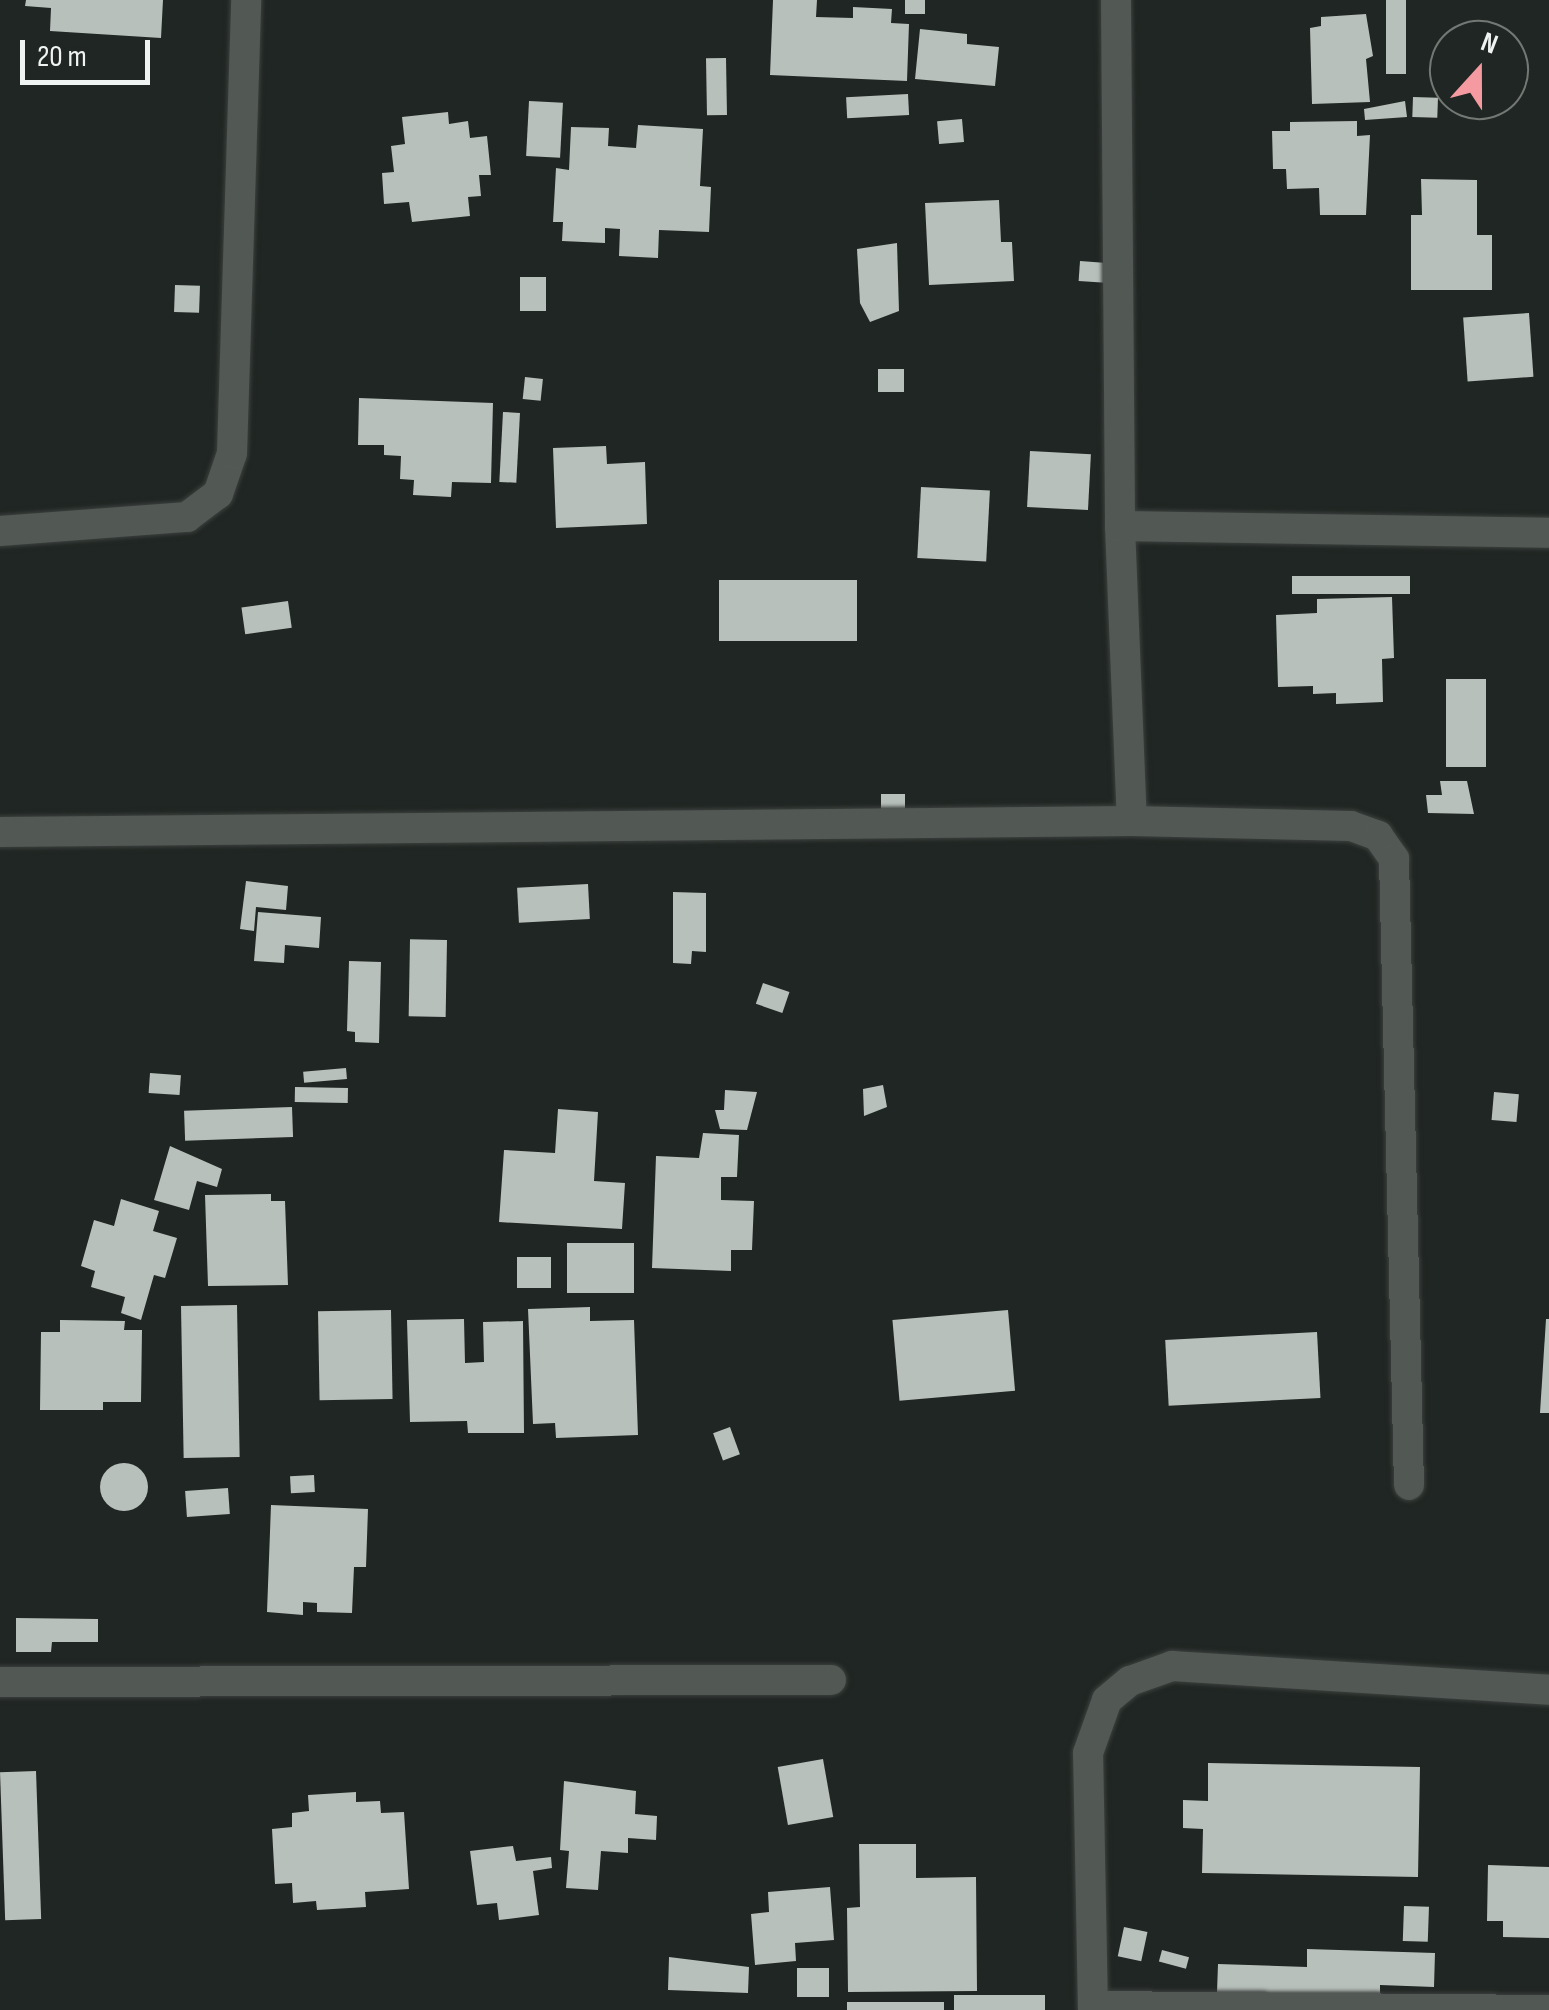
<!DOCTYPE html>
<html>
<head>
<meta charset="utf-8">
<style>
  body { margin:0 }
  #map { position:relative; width:1549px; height:2010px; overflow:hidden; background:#202623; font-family:"Sofia Sans Condensed",sans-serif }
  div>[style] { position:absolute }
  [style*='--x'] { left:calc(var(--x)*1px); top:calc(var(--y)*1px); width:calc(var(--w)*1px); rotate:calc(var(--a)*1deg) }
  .building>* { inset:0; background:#b8c0bb; transform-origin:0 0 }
  .round { border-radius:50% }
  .roads { filter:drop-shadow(0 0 2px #3c413e) drop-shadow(0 0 2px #3c413e) }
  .street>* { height:30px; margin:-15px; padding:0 15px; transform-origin:15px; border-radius:15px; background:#525955 }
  span { translate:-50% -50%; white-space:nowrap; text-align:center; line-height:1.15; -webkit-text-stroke:10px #202623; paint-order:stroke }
  .north { position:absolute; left:1429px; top:20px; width:100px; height:100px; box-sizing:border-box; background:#202623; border:2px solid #737875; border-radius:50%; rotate:21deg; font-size:28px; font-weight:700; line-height:40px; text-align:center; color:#eff3f1 }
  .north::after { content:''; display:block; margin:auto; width:35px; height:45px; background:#f49aa0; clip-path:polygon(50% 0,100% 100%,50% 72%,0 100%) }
  .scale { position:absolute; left:20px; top:40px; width:130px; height:45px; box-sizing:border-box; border:5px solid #eff3f1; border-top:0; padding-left:12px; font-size:30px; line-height:35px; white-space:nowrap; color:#eff3f1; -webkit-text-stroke:8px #202623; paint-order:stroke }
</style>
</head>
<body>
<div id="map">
  <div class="building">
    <div style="clip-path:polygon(26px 0,163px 0,161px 38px,50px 31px,51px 8px,25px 6px)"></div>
    <div style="clip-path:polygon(773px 0,817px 0,816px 17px,853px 18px,853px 7px,892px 9px,891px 23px,909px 24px,907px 81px,770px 75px)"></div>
    <div style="left:905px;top:0;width:20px;height:14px"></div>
    <div style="left:1386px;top:0;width:20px;height:74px"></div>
    <div style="clip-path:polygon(1366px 14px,1373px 56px,1366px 59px,1370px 102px,1312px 104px,1310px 28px,1321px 26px,1321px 17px)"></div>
    <div style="clip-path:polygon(920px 29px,967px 34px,967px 44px,999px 47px,995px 86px,915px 79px)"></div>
    <div style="left:726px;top:58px;width:57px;height:20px;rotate:89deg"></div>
    <div style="left:908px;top:94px;width:21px;height:62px;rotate:87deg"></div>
    <div style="left:1413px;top:97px;width:25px;height:20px;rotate:2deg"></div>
    <div style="left:529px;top:101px;width:34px;height:55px;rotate:3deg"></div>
    <div style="clip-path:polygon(1405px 101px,1407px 117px,1365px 120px,1364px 109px)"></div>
    <div style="clip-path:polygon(448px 112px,449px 124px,468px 121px,470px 138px,487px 136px,491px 175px,479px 175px,481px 196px,468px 197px,470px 216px,412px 222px,409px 202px,384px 204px,382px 173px,394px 172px,391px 146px,405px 144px,402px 117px)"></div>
    <div style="left:962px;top:119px;width:23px;height:25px;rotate:85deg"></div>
    <div style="clip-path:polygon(1357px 121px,1357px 136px,1370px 135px,1366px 215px,1320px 215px,1319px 188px,1287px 189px,1286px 169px,1273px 169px,1272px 131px,1290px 131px,1290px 122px)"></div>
    <div style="clip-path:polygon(638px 125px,703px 129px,700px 186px,711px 187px,709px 232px,659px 230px,658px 258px,619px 256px,620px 229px,605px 228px,605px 243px,562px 241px,563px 222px,553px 222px,556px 168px,569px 170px,571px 127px,609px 128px,608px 146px,636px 148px)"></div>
    <div style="clip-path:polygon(1421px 179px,1477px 180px,1477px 235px,1492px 235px,1492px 290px,1411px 290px,1411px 215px,1422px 215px)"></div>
    <div style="clip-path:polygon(999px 200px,1001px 242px,1012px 242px,1014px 281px,929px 285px,925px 203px)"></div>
    <div style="clip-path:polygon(897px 243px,899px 311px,870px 322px,860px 303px,857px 249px)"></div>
    <div style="left:1080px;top:261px;width:27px;height:20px;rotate:4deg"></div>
    <div style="left:520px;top:277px;width:26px;height:34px"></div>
    <div style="left:175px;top:285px;width:25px;height:27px;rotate:2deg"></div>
    <div style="left:1529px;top:313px;width:64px;height:66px;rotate:86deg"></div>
    <div style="left:878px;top:369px;width:26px;height:23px"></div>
    <div style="left:525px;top:377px;width:18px;height:22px;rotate:6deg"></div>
    <div style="clip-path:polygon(359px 398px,493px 403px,491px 483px,452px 482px,451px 497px,413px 495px,414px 480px,400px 479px,401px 456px,384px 455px,384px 445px,358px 445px)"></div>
    <div style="left:503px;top:412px;width:17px;height:70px;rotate:3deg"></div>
    <div style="clip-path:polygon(606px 446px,607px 464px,645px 462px,647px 524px,556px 528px,553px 448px)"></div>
    <div style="left:1030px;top:451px;width:61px;height:56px;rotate:3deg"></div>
    <div style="left:921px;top:487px;width:69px;height:71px;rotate:3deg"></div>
    <div style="left:1292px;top:576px;width:118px;height:18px"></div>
    <div style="left:719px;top:580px;width:138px;height:61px"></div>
    <div style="clip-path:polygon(1392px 597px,1394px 658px,1382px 659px,1383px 702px,1336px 704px,1336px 693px,1313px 694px,1313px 686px,1278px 687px,1276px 615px,1317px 613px,1317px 599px)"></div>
    <div style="left:288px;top:601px;width:27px;height:47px;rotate:82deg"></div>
    <div style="left:1446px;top:679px;width:40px;height:88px"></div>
    <div style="clip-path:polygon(1440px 781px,1467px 781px,1474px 814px,1428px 813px,1426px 795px,1442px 795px)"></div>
    <div style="left:881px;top:794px;width:24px;height:18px"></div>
    <div style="clip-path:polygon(246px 881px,288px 886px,286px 910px,256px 907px,254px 931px,240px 929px)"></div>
    <div style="left:588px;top:884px;width:35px;height:71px;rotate:87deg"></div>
    <div style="clip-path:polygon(673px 892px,706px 893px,706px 952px,692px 951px,691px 964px,673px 963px)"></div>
    <div style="clip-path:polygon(258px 912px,321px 917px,319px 948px,285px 945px,284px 963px,254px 961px)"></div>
    <div style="left:447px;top:940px;width:77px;height:37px;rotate:91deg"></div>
    <div style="clip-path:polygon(349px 961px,381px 962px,379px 1043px,355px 1042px,355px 1032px,347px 1031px)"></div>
    <div style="left:763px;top:983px;width:28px;height:22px;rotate:19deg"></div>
    <div style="left:346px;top:1068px;width:11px;height:43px;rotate:85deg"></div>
    <div style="left:150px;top:1073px;width:31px;height:20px;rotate:4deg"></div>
    <div style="clip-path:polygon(883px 1085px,887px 1107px,864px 1116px,863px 1089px)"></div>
    <div style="left:295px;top:1087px;width:53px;height:15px;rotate:1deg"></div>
    <div style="clip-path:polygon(725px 1090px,757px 1092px,747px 1130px,720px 1129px,715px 1110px,724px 1110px)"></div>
    <div style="left:1494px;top:1092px;width:25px;height:28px;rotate:5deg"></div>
    <div style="left:292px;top:1107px;width:30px;height:108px;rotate:88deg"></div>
    <div style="clip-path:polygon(558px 1109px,598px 1112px,594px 1181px,625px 1183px,622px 1229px,499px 1222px,504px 1150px,555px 1153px)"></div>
    <div style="clip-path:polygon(703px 1133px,739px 1135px,737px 1177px,721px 1177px,721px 1200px,754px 1201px,752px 1250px,731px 1250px,731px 1271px,652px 1268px,656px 1156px,699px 1158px)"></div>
    <div style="clip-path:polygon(170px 1146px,222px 1169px,217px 1187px,197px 1181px,189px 1210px,154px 1200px)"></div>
    <div style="clip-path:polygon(271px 1194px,271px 1201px,285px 1201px,288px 1285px,208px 1286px,205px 1195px)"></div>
    <div style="clip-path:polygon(121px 1199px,159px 1211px,153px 1231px,177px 1238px,165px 1278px,154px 1275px,141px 1320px,121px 1313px,125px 1297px,91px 1287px,95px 1271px,81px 1266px,94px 1220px,114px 1226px)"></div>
    <div style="left:567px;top:1243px;width:67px;height:50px"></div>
    <div style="left:517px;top:1257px;width:34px;height:31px"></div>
    <div style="left:237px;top:1305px;width:152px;height:56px;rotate:89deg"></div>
    <div style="clip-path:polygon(590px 1307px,590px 1321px,634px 1320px,638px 1435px,556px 1438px,555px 1423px,533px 1424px,528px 1309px)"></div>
    <div style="left:391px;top:1310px;width:89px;height:73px;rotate:89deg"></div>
    <div style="left:1008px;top:1310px;width:81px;height:116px;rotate:85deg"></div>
    <div style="clip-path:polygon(464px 1319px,465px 1363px,484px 1362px,483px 1322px,523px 1321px,524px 1433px,468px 1433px,467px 1421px,410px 1422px,407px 1320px)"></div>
    <div style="clip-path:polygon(1546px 1319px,1549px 1319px,1549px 1413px,1540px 1413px)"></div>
    <div style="clip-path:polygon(60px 1320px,125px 1321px,124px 1330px,142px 1330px,141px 1402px,103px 1402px,103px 1410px,40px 1410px,41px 1332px,60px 1332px)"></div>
    <div style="left:1317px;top:1332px;width:66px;height:152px;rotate:87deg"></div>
    <div style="left:730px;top:1427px;width:29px;height:18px;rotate:70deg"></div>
    <div class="round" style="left:100px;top:1463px;width:48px;height:48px"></div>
    <div style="left:314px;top:1475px;width:17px;height:24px;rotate:87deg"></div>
    <div style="left:228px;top:1488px;width:26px;height:43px;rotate:86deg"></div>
    <div style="clip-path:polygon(271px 1505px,368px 1509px,366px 1567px,354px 1567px,352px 1613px,317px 1612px,317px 1603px,303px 1602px,303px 1615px,267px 1612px)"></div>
    <div style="clip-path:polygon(16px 1618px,98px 1619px,98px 1642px,52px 1642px,51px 1652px,16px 1652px)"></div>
    <div style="left:823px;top:1759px;width:59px;height:46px;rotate:80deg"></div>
    <div style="clip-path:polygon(1208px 1763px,1420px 1767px,1418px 1877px,1202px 1873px,1203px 1829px,1183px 1828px,1183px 1800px,1208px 1801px)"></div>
    <div style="left:36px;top:1771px;width:148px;height:36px;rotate:88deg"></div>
    <div style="clip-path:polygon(564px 1781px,636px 1791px,635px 1814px,657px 1816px,656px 1840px,628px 1838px,628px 1853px,601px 1851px,598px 1890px,566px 1888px,569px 1851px,560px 1850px)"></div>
    <div style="clip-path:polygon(356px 1792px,356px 1802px,380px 1801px,381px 1813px,404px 1812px,409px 1889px,365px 1892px,366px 1907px,317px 1910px,316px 1901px,293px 1903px,292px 1883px,275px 1884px,272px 1829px,292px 1827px,292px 1813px,309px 1811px,308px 1795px)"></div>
    <div style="clip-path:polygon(859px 1844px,916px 1844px,916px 1878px,976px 1877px,977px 1991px,848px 1992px,847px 1908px,860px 1907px)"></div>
    <div style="clip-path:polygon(513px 1846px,516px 1861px,551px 1857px,552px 1868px,533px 1871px,539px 1915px,499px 1920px,497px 1903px,477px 1905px,470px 1851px)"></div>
    <div style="clip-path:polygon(1488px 1865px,1549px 1867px,1549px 1938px,1503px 1937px,1503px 1921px,1487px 1921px)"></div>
    <div style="clip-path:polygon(830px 1887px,834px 1940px,795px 1943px,796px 1961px,755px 1965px,751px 1914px,769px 1912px,768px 1892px)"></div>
    <div style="left:1404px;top:1906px;width:25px;height:35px;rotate:2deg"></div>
    <div style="left:1124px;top:1927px;width:24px;height:30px;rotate:12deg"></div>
    <div style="clip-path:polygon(1307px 1949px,1435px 1953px,1434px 1987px,1380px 1985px,1380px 1997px,1217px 1992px,1218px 1964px,1307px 1967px)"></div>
    <div style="left:1162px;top:1950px;width:28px;height:12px;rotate:15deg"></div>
    <div style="clip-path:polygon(669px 1957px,749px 1967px,748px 1993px,668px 1990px)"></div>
    <div style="left:797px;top:1968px;width:32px;height:29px"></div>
    <div style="left:1045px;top:1995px;width:15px;height:91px;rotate:90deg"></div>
    <div style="left:944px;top:2002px;width:8px;height:97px;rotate:90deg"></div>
  </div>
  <div class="roads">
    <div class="street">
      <div style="--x:1116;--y:0;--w:526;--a:89.56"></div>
      <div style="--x:1120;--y:526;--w:295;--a:87.7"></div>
      <div style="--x:1120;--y:526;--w:429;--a:0.9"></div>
      <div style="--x:0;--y:531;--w:188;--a:-4.3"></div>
      <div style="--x:187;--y:517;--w:39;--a:-37"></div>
      <div style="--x:218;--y:494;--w:43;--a:-71.1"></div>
      <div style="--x:232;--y:453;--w:453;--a:-88.2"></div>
      <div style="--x:0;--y:832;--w:1132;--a:-0.56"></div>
      <div style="--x:1132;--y:821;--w:219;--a:1.3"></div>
      <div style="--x:1351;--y:826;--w:29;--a:20"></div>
      <div style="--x:1378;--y:836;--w:28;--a:55"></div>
      <div style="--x:1394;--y:859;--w:626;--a:88.63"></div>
      <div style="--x:0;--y:1682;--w:831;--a:-0.14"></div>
      <div style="--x:1093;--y:2006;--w:456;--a:0.5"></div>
      <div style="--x:1093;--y:2010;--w:257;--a:-91.1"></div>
      <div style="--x:1088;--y:1753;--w:56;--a:-70.3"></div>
      <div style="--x:1107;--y:1700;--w:30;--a:-40"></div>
      <div style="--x:1130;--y:1681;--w:45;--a:-19.7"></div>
      <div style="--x:1172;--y:1666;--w:378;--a:3.6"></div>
    </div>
  </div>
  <div class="north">N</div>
  <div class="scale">20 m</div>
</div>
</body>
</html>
